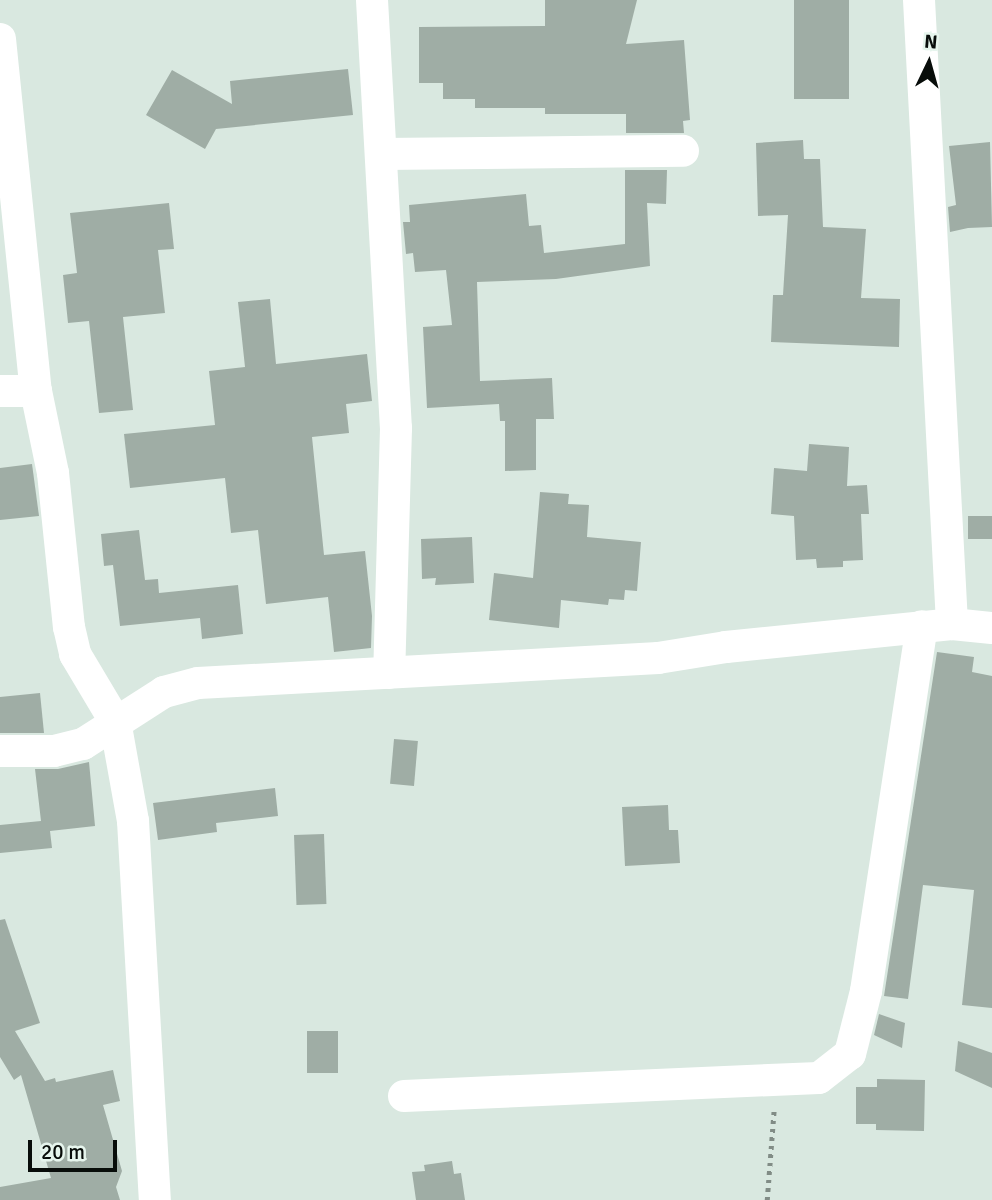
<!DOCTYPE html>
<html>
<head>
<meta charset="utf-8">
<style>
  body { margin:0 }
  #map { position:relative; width:992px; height:1200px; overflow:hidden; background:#d9e8e0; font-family:Signika,sans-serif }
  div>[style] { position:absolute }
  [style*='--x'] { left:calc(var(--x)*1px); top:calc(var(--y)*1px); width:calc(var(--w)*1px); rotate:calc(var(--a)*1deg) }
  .building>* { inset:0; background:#9fada5; transform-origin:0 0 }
  .path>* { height:4.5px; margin-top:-2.25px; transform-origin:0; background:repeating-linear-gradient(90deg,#818c86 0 3.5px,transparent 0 8.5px) }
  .street>* { height:32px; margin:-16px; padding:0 16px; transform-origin:16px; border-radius:16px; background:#fff }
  span { translate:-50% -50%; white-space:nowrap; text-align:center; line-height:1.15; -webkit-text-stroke:7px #e6f5ed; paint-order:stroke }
  .north { position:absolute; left:894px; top:28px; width:70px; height:70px; -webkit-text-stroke:5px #e6f5ed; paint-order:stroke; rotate:5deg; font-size:19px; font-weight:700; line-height:28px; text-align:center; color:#080d0a }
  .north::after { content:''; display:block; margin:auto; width:24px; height:32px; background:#080d0a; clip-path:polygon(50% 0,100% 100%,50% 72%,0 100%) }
  .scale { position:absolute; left:28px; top:1140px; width:89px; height:32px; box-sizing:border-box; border:4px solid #080d0a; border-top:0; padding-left:9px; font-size:21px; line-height:24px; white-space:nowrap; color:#080d0a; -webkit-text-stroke:5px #e6f5ed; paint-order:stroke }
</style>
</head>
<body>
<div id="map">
  <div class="building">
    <div style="clip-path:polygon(545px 0,637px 0,626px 44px,684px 40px,690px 120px,683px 121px,684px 133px,626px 133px,626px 114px,545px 114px,545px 108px,475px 108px,475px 99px,443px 99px,443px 83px,419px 83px,419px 27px,545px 26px)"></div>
    <div style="left:794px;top:0;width:55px;height:99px"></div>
    <div style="clip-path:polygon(348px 69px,353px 115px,216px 129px,205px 149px,146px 115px,172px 70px,232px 104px,230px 81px)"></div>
    <div style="clip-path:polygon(803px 140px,804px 159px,820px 159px,823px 227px,866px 229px,861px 298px,900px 299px,899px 347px,771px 342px,773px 295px,783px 295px,788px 215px,758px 216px,756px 143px)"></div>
    <div style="clip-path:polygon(990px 142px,992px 227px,968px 228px,950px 232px,948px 207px,956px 205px,949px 146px)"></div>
    <div style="clip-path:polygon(625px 170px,667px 170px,666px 204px,647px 203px,650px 266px,556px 279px,477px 282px,480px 381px,552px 378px,554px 419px,536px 419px,536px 470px,505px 471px,505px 421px,500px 421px,499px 404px,427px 408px,423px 327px,452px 325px,446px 270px,415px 272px,413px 253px,406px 254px,403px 222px,410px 222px,409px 205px,526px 194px,529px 226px,541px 225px,544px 253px,625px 244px)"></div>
    <div style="clip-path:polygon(169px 203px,174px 249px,158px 250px,165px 313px,123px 317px,133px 410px,99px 413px,89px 321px,68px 323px,63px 275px,77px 273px,70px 213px)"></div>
    <div style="clip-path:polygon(270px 299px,276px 364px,367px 354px,372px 401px,346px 404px,349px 433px,312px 437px,324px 555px,365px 551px,372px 616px,371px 648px,334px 652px,328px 597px,266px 604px,258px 530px,231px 533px,225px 478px,130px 488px,124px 434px,215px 425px,209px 371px,245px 367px,238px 302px)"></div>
    <div style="clip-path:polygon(809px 444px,849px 447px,847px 486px,867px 485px,869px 514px,861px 514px,863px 560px,843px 561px,843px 567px,817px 568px,816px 559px,796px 560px,794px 516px,771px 514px,774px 468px,807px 471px)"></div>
    <div style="clip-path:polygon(32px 464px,39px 516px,0 520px,0 468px)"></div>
    <div style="clip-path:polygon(540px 492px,569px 494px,568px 504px,589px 505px,587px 537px,641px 542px,637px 591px,625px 590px,624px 600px,609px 599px,608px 605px,561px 600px,559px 628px,489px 620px,494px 573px,533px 578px)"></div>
    <div style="left:992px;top:516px;width:23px;height:24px;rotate:90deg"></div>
    <div style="clip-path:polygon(139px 530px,145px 580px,158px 579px,159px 593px,238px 585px,243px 634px,202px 639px,200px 618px,120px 626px,113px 565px,104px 566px,101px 534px)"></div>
    <div style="clip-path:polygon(472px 537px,474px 583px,435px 585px,436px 578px,422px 579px,421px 539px)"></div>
    <div style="clip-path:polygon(937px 652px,974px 657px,972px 672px,992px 676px,992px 1008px,962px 1005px,974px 890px,923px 885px,908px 999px,884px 996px)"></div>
    <div style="clip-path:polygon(40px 693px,44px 733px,0 733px,0 697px)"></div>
    <div style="left:394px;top:739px;width:24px;height:45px;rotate:5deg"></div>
    <div style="clip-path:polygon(89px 762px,95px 826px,50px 831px,52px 848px,0 853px,0 825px,41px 821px,35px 769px,58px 769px)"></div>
    <div style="clip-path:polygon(275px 788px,278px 816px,216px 823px,217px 832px,158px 840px,153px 803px)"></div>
    <div style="clip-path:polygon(668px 805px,669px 830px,678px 830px,680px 863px,625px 866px,622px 807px)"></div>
    <div style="left:324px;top:834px;width:70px;height:30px;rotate:88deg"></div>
    <div style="clip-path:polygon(5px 919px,40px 1023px,15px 1031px,45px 1081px,55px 1078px,56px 1082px,113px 1070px,120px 1101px,103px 1105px,122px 1171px,116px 1187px,120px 1200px,0 1200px,0 1187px,51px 1178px,21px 1075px,14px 1080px,0 1057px,0 920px)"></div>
    <div style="clip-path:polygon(879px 1014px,905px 1023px,902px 1048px,874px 1035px)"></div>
    <div style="left:338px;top:1031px;width:42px;height:31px;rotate:90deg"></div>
    <div style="clip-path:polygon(958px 1041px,992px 1053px,992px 1088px,955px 1071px)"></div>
    <div style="clip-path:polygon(877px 1079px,925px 1080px,924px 1131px,876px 1130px,876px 1124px,856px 1124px,856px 1087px,877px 1087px)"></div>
    <div style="clip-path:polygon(452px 1161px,454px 1174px,461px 1173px,465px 1200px,416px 1200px,412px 1172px,425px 1171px,424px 1165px)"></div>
  </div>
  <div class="path">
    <div style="--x:767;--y:1200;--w:90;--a:-85.6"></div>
  </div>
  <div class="street">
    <div style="--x:372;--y:0;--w:429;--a:86.8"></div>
    <div style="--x:396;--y:428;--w:245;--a:91.6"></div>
    <div style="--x:919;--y:0;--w:625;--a:86.97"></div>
    <div style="--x:0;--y:39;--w:354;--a:84.2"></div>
    <div style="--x:36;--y:391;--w:84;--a:78.3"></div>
    <div style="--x:53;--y:473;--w:155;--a:84.1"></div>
    <div style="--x:69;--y:627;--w:28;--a:77"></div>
    <div style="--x:75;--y:654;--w:78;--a:59.2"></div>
    <div style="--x:115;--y:721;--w:102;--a:79.8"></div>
    <div style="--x:133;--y:821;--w:380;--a:86.7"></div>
    <div style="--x:382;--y:154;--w:301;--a:-0.6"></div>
    <div style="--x:0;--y:391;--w:36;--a:0"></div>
    <div style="--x:0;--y:751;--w:54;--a:0"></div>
    <div style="--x:54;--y:751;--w:30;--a:-14"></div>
    <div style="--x:83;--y:744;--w:96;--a:-32.7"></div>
    <div style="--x:164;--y:692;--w:35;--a:-15"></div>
    <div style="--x:198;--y:683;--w:461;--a:-3.1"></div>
    <div style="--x:658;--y:658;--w:69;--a:-9.2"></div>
    <div style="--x:726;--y:647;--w:227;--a:-5.8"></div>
    <div style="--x:952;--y:624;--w:40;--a:5.7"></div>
    <div style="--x:404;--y:1096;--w:415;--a:-2.5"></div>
    <div style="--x:819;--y:1078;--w:39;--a:-38"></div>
    <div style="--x:850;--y:1054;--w:65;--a:-75.7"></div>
    <div style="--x:866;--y:991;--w:369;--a:-81.3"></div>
  </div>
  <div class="north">N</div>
  <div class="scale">20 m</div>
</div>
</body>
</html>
